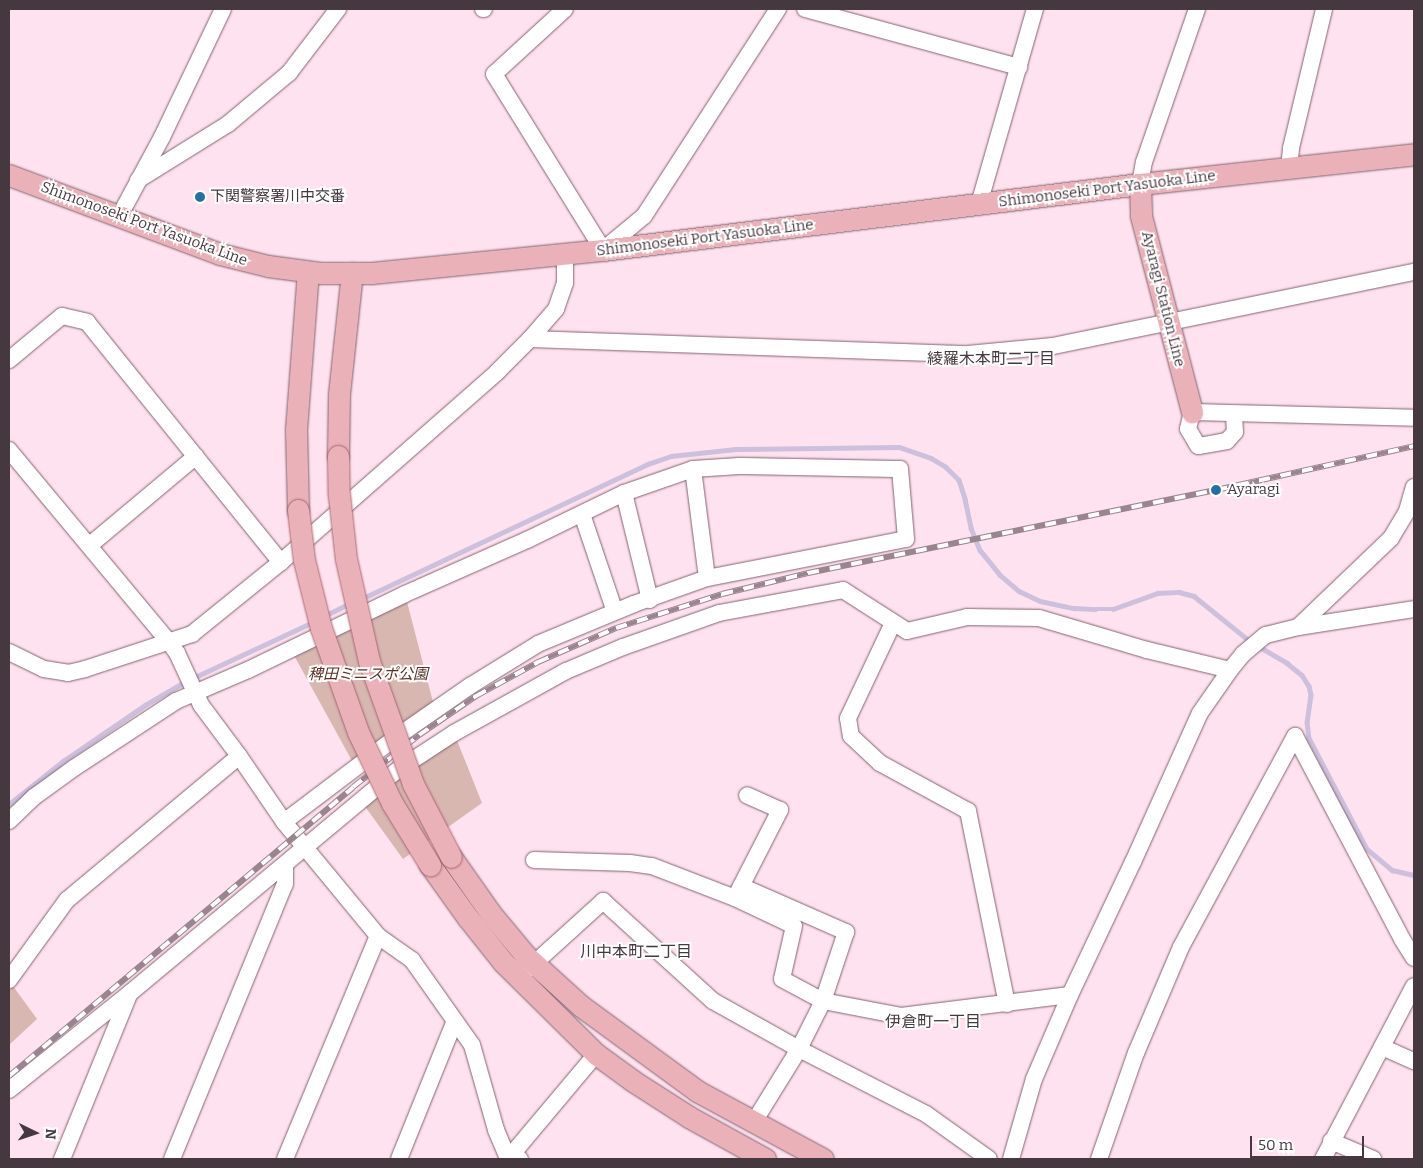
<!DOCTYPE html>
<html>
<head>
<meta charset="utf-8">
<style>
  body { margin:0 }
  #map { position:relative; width:1423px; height:1168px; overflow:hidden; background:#ffe2ef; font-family:Bitter,"Noto Sans JP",serif }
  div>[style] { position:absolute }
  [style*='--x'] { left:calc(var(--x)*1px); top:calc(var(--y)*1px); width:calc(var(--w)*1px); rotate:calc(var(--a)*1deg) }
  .green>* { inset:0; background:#d7b7b0 }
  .stream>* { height:4.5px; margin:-2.25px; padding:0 2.25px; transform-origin:2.25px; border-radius:2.25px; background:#cdc0dc }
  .roads { filter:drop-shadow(0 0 1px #816371) drop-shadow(0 0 1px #816371) }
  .minor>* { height:16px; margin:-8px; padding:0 8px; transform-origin:8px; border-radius:8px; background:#fff }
  .major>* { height:21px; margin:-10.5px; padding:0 10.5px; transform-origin:10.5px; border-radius:10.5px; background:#eab1b9 }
  .rail>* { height:5.5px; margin-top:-2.75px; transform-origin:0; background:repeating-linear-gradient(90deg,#fff 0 11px,#9a858f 0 22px); box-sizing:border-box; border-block:1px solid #9a858f }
  .bridges { filter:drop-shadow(0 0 1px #a86570) drop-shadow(0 0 1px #a86570) }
  .major-bridge>* { height:21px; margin:-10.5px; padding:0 10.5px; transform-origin:10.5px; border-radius:10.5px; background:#eab1b9 }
  .dots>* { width:14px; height:14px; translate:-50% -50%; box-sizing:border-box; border:2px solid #fff; border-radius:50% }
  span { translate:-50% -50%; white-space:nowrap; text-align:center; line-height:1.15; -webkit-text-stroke:4px #fff; paint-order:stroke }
  .street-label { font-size:15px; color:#46383f }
  .poi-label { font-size:15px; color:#46383f }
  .left { translate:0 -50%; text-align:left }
  .park-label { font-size:15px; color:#5d2e24; font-style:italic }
  .neighbourhood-label { font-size:16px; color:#46383f }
  .frame { position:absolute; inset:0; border:10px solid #46383f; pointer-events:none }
  .north { position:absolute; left:10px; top:1108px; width:50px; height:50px; -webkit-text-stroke:4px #fff; paint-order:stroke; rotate:94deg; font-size:14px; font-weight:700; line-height:20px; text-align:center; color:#46383f }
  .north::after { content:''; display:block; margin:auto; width:18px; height:22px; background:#46383f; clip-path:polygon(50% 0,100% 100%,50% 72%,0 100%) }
  .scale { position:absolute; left:1250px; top:1136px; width:114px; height:22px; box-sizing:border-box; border:2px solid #46383f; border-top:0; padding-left:6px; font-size:15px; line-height:18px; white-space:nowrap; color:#46383f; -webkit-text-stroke:4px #fff; paint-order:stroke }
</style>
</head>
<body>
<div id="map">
  <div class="green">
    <div style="clip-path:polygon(405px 594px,433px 702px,436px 709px,356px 768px,291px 650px)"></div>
    <div style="clip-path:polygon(454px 733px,482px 803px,403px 859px,361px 801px)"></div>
    <div style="clip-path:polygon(13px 986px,37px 1019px,9px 1045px,9px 991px)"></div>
  </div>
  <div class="stream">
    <div style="--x:361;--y:599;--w:317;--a:-25.2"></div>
    <div style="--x:648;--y:464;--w:24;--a:-19"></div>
    <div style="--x:671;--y:456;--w:65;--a:-6.1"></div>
    <div style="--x:736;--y:449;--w:163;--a:-0.7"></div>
    <div style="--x:899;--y:447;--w:34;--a:19"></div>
    <div style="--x:931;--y:458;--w:17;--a:31"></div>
    <div style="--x:946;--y:467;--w:18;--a:45"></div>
    <div style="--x:959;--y:480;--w:20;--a:72"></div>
    <div style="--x:965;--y:499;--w:30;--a:78"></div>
    <div style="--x:971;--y:528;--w:24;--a:68"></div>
    <div style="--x:980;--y:550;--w:32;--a:51"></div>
    <div style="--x:1000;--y:575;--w:25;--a:40"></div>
    <div style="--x:1019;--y:591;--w:23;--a:25"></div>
    <div style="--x:1040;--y:601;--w:35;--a:12"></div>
    <div style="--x:1074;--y:608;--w:21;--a:3"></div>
    <div style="--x:1095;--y:609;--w:18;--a:0"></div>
    <div style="--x:1113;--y:609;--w:48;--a:-19.6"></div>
    <div style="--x:1158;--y:593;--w:21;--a:-3"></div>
    <div style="--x:1179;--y:592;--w:16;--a:15"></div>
    <div style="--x:1194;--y:596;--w:73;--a:38.9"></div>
    <div style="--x:324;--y:616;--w:30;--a:-26"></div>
    <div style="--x:1258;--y:646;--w:34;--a:30"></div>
    <div style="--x:1287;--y:663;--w:19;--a:39"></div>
    <div style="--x:1302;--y:675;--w:13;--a:58"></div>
    <div style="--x:1309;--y:686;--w:9;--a:77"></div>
    <div style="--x:1311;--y:695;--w:27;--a:98"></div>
    <div style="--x:1307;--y:722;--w:16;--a:83"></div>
    <div style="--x:1309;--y:738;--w:125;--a:62.4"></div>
    <div style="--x:1367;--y:849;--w:33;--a:40"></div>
    <div style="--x:1392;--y:870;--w:23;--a:13"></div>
    <div style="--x:193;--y:678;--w:132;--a:-25"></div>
    <div style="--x:9;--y:804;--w:69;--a:-38.5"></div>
    <div style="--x:63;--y:761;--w:99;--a:-34.3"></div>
    <div style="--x:145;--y:705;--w:48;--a:-30.3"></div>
  </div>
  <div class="roads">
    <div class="minor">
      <div style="--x:483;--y:9;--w:1;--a:0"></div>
      <div style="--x:565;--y:9;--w:96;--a:137.5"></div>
      <div style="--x:494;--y:74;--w:207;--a:58.2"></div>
      <div style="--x:603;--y:250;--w:53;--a:-39.7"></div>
      <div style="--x:644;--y:216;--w:247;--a:-57.1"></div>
      <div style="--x:805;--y:9;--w:222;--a:15.2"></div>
      <div style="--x:1289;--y:168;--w:20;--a:-84"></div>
      <div style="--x:1291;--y:148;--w:143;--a:-76.6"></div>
      <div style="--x:138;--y:180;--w:106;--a:-31.9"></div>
      <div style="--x:228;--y:124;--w:80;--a:-39.9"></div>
      <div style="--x:289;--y:73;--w:81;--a:-52.6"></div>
      <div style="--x:1140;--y:184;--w:22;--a:-80"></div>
      <div style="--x:1144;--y:162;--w:162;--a:-70.9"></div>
      <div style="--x:979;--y:204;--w:203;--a:-74"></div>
      <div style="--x:120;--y:215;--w:89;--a:-61.7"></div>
      <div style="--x:162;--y:137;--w:142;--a:-64.5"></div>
      <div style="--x:530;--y:339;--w:438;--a:2"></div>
      <div style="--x:968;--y:354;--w:85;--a:-5.4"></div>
      <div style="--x:1053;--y:346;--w:369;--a:-11.6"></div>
      <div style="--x:9;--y:360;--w:69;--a:-39.7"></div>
      <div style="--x:62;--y:316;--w:26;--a:13"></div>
      <div style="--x:87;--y:322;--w:309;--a:51.1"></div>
      <div style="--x:1234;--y:414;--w:18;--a:87"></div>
      <div style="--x:1235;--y:432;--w:12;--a:132"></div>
      <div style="--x:1227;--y:441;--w:29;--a:170"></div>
      <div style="--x:1198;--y:446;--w:20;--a:-120"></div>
      <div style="--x:1188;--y:429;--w:17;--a:-77"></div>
      <div style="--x:1192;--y:412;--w:222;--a:1.5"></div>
      <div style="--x:9;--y:450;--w:250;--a:50.2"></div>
      <div style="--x:169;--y:642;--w:14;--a:54"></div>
      <div style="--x:177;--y:653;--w:57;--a:65.2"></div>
      <div style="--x:201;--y:705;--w:64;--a:53.3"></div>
      <div style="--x:239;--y:756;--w:80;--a:55.7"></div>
      <div style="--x:284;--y:822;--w:148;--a:50.5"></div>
      <div style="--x:378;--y:936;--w:42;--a:35.2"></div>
      <div style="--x:412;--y:960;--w:104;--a:54.8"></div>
      <div style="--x:472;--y:1045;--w:88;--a:74.2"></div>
      <div style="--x:496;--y:1130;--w:30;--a:67"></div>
      <div style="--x:508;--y:1158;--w:12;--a:5"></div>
      <div style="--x:693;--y:469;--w:110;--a:82.7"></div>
      <div style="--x:624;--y:493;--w:110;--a:76.3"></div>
      <div style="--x:582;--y:514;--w:103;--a:71.4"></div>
      <div style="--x:90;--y:545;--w:138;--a:-40"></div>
      <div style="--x:893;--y:623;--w:105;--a:115.3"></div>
      <div style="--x:848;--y:718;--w:18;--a:81"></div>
      <div style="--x:851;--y:736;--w:40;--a:43"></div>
      <div style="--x:880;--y:763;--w:100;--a:28.6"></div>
      <div style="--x:968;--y:811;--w:197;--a:78.6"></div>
      <div style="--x:1298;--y:627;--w:129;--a:-43.7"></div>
      <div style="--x:1391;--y:538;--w:31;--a:-59"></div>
      <div style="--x:1407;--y:511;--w:25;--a:-74"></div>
      <div style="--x:9;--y:652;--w:39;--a:26"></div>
      <div style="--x:44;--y:669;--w:24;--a:9"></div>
      <div style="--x:68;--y:673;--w:17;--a:-13"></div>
      <div style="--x:85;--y:669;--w:113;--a:-18.1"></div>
      <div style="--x:192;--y:634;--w:114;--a:-39"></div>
      <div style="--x:281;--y:562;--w:288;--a:-41.3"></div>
      <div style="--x:497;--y:372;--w:47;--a:-45"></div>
      <div style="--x:530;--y:339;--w:40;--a:-49"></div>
      <div style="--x:556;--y:309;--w:28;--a:-71"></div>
      <div style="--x:565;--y:283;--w:29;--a:-90"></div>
      <div style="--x:9;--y:821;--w:35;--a:-44"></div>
      <div style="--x:34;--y:797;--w:49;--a:-35.9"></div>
      <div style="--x:74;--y:768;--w:122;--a:-33.3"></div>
      <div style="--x:176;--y:701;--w:78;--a:-23.3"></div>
      <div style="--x:248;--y:670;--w:174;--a:-25.8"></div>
      <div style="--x:405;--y:594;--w:133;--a:-23.9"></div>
      <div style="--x:527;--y:540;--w:108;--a:-25.9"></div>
      <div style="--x:624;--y:493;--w:73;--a:-19.2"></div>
      <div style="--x:693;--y:469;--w:46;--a:-3.7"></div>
      <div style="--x:739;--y:466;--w:161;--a:1.1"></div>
      <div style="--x:900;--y:469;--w:70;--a:85.1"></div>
      <div style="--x:906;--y:539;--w:203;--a:168.9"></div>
      <div style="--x:707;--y:578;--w:77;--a:160.4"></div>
      <div style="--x:634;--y:604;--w:104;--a:157.4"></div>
      <div style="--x:538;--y:644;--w:80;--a:148.3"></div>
      <div style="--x:470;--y:686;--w:91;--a:145.3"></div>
      <div style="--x:395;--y:738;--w:139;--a:142.9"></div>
      <div style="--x:534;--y:860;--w:96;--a:1.8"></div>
      <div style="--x:630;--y:863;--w:22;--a:8"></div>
      <div style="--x:652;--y:866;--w:89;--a:21.1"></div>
      <div style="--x:735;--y:898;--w:65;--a:25.4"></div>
      <div style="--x:794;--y:926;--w:54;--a:102.8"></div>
      <div style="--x:782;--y:979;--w:47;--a:28.2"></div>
      <div style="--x:823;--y:1001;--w:79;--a:10.9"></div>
      <div style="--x:901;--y:1016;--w:170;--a:-7.1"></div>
      <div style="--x:741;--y:886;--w:115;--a:23.7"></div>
      <div style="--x:846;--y:932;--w:73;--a:108.4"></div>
      <div style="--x:823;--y:1001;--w:54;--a:116.6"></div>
      <div style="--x:799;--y:1049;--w:86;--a:121.7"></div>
      <div style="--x:736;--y:896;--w:97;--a:-62.9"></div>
      <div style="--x:780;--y:810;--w:36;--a:-156"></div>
      <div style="--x:527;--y:970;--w:103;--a:-42.2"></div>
      <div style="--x:603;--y:901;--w:149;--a:42.3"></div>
      <div style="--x:713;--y:1001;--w:98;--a:29.2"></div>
      <div style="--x:799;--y:1049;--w:143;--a:27.1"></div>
      <div style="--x:926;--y:1114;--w:77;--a:35.5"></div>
      <div style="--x:9;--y:980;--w:99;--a:-54.1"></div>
      <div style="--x:67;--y:900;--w:224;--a:-39.9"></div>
      <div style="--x:1382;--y:1047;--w:35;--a:24"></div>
      <div style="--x:9;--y:1090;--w:155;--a:-38.7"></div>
      <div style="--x:130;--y:993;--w:350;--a:-39.8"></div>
      <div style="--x:399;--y:769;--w:66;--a:-33.2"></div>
      <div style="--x:454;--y:733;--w:128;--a:-29"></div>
      <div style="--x:566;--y:671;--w:62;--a:-22.8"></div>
      <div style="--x:623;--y:647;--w:102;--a:-19.5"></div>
      <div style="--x:719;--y:613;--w:126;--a:-10.5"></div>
      <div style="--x:843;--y:590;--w:76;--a:32.6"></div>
      <div style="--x:907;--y:631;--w:62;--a:-13.1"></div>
      <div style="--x:967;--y:617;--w:72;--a:0.8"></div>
      <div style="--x:1039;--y:618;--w:113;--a:16.5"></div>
      <div style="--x:1147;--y:650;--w:85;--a:13.5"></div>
      <div style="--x:1331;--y:1141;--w:46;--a:23.2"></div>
      <div style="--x:62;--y:1159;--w:177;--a:-67.8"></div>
      <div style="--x:172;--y:1159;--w:297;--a:-67.7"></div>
      <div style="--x:285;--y:884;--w:18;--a:-90"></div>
      <div style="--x:285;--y:1159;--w:242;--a:-67.4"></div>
      <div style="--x:399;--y:1159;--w:147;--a:-68"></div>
      <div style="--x:508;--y:1159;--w:137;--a:-50"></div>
      <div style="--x:1011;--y:1159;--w:83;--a:-74"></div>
      <div style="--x:1034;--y:1079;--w:91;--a:-66.8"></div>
      <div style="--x:1070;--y:995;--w:147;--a:-64.7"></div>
      <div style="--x:1133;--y:862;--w:163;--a:-65.8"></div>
      <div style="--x:1200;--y:713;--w:52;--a:-55.1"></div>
      <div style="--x:1230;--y:670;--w:21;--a:-51"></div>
      <div style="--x:1243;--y:654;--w:30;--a:-40"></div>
      <div style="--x:1266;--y:635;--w:33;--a:-14"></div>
      <div style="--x:1298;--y:627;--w:117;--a:-8.8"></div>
      <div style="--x:1099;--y:1159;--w:112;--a:-70.8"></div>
      <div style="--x:1136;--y:1053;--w:115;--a:-67"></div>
      <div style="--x:1181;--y:947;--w:240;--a:-61.6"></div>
      <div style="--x:1295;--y:736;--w:229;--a:62.2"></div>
      <div style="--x:1402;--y:939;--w:22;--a:58"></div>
      <div style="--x:1323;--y:1159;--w:195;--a:-62.3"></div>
    </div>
    <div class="major">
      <div style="--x:9;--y:175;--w:225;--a:20.5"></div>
      <div style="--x:220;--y:254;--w:49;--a:14"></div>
      <div style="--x:268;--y:266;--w:52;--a:7.7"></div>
      <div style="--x:320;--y:273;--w:52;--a:0"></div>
      <div style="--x:372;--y:273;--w:232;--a:-5.7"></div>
      <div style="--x:603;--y:250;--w:541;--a:-7.01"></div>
      <div style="--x:1140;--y:184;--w:276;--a:-6.2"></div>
      <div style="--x:1140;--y:184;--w:32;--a:88"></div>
      <div style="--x:1141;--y:216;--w:203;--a:75.4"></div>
      <div style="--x:338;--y:456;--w:62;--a:-89.1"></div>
      <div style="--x:339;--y:394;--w:122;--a:-83.9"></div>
      <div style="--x:298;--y:510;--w:80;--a:-91.4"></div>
      <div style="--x:296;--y:430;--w:158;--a:-85.7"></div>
      <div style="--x:451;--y:857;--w:70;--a:54.9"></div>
      <div style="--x:491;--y:914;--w:55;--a:50.2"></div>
      <div style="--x:526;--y:956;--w:74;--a:42.3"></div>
      <div style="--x:581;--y:1006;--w:144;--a:36.2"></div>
      <div style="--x:697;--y:1091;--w:143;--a:28.4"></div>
      <div style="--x:430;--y:865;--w:65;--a:54.4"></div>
      <div style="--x:468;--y:918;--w:56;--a:51.5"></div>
      <div style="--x:503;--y:962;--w:131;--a:44.7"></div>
      <div style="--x:596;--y:1054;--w:46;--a:36.1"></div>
      <div style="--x:633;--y:1081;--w:67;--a:32.7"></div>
      <div style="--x:689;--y:1117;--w:87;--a:28.9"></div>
    </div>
  </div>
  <div class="rail">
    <div style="--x:9;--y:1076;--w:449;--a:-40"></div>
    <div style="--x:353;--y:787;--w:84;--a:-38.2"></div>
    <div style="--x:419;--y:735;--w:69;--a:-34.4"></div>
    <div style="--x:476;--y:696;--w:71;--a:-28.7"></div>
    <div style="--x:538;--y:662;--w:85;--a:-23.6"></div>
    <div style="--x:616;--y:628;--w:111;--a:-17.8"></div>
    <div style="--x:722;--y:594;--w:89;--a:-13.7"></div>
    <div style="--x:808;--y:573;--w:416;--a:-11.5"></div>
    <div style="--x:1216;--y:490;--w:203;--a:-12.5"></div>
  </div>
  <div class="bridges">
    <div class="major-bridge">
      <div style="--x:338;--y:456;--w:39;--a:89"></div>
      <div style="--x:339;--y:495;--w:64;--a:83.8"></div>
      <div style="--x:346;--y:559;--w:105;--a:77.3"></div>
      <div style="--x:369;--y:661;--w:131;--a:70.3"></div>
      <div style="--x:413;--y:784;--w:82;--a:62.5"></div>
      <div style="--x:298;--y:510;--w:50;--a:83.2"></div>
      <div style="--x:304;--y:560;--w:70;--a:76"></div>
      <div style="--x:321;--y:628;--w:110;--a:70.4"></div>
      <div style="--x:358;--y:732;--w:79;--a:64.4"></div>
      <div style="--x:392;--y:803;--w:73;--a:58.5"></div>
    </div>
  </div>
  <div class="dots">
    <div style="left:200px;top:197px;background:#2273a4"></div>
    <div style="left:1216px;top:490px;background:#2273a4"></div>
  </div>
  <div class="street-label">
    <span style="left:1107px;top:189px;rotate:-7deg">Shimonoseki Port Yasuoka Line</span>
    <span style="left:144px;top:224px;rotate:20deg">Shimonoseki Port Yasuoka Line</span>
    <span style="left:705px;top:238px;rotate:-7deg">Shimonoseki Port Yasuoka Line</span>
    <span style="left:1163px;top:299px;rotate:76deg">Ayaragi Station Line</span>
  </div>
  <div class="poi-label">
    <span class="left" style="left:210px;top:197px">下関警察署川中交番</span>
    <span class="left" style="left:1227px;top:490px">Ayaragi</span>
  </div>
  <div class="park-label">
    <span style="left:368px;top:675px">稗田ミニスポ公園</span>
  </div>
  <div class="neighbourhood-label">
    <span style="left:991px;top:359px">綾羅木本町二丁目</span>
    <span style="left:636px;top:952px">川中本町二丁目</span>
    <span style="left:933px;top:1022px">伊倉町一丁目</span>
  </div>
  <div class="frame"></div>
  <div class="north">N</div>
  <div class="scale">50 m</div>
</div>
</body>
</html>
